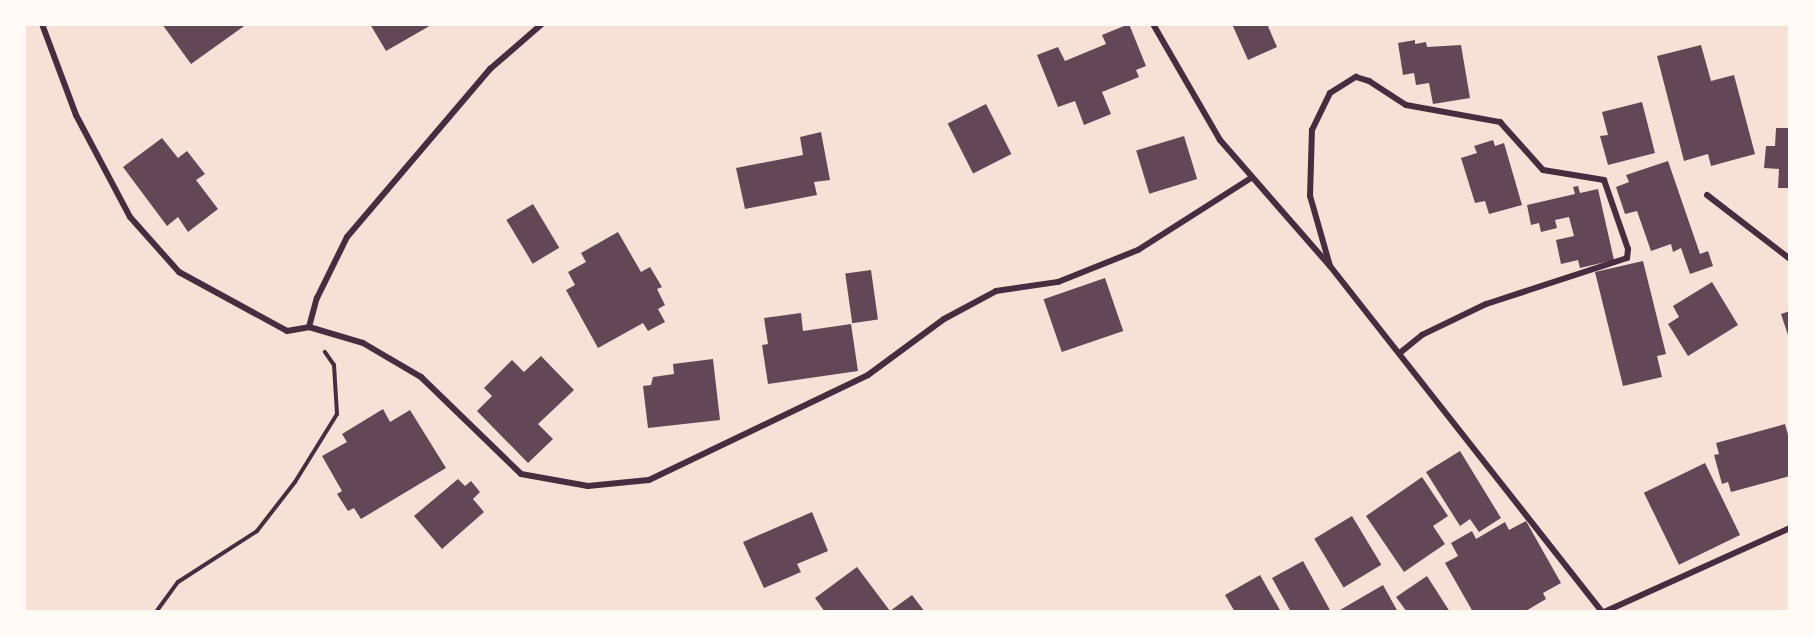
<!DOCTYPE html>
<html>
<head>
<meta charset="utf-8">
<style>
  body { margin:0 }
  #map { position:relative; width:1814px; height:636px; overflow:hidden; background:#f7e1d7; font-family:"Fira Sans",sans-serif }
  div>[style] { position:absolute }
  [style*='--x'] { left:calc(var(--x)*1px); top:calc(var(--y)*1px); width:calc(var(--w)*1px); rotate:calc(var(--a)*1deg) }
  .building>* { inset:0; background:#644757; transform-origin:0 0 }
  .path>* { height:4px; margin:-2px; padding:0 2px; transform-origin:2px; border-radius:2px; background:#4a2c40 }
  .minor>* { height:6px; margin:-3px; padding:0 3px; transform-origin:3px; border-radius:3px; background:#4a2c40 }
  span { translate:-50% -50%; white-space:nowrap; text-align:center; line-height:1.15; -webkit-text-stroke:4.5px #fffaf5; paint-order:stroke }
  .frame { position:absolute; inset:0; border:26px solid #fffaf5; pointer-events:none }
</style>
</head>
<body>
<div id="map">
  <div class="building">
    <div style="clip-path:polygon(162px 24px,247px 24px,191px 64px)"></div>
    <div style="clip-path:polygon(370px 24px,433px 24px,386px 51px)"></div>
    <div style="clip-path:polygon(1129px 24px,1146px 66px,1136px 70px,1139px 77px,1102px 92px,1111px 114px,1084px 125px,1075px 101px,1058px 107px,1037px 55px,1058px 47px,1065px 61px,1106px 44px,1102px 35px)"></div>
    <div style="clip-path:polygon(1232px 24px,1267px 24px,1277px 47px,1248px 60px)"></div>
    <div style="clip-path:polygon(1415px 40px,1415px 44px,1426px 42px,1427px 47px,1461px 45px,1470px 98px,1433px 104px,1429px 83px,1416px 85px,1414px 73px,1403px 75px,1398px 43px)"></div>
    <div style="clip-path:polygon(1701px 45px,1711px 81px,1734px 75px,1755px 154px,1711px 166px,1708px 154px,1684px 161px,1657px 56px)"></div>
    <div style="clip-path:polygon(1642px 102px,1655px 153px,1608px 165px,1600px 136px,1608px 135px,1602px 112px)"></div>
    <div style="left:986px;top:104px;width:56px;height:43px;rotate:63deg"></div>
    <div style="clip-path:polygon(1776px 128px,1790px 128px,1790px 188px,1778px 188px,1779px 169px,1764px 168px,1766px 146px,1775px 146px)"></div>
    <div style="clip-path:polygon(821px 132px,830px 180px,814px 182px,817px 195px,745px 209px,736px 168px,803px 155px,800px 137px)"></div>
    <div style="left:1184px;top:136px;width:45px;height:50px;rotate:73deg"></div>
    <div style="clip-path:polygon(162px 138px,178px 158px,187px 151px,205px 174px,196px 180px,218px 209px,188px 232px,178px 217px,167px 226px,123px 167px)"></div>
    <div style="clip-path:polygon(1493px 140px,1495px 146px,1504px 143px,1522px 205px,1489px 214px,1485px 201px,1475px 203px,1461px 158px,1477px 153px,1474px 146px)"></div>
    <div style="clip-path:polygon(1668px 161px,1700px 254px,1708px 251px,1713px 266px,1690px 274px,1681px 248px,1673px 252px,1671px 244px,1651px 251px,1637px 211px,1625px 214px,1616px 187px,1629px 182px,1626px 175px)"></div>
    <div style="clip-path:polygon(1578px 186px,1580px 193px,1598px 189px,1614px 260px,1580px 268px,1578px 260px,1561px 264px,1556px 240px,1574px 236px,1569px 217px,1555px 220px,1557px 228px,1541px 232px,1539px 223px,1531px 225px,1527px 205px,1575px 194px,1573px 187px)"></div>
    <div style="left:533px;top:204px;width:51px;height:31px;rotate:59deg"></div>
    <div style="clip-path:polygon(618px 232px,641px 272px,650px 267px,662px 287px,657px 289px,665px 305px,658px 309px,665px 322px,648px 331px,643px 323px,598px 348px,566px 290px,575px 285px,568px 272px,586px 262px,581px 253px)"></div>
    <div style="clip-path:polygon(1643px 261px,1666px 354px,1657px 356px,1662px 377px,1623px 386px,1595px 272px)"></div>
    <div style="left:871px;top:270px;width:50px;height:26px;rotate:82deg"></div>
    <div style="left:1105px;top:278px;width:56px;height:65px;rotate:71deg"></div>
    <div style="clip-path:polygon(1712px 282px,1738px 325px,1688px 356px,1668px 324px,1679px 317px,1673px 306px)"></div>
    <div style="clip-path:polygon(1790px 311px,1790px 341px,1781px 314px)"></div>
    <div style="clip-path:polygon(801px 313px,803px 331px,851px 324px,858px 371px,768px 384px,762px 345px,768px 344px,764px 318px)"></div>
    <div style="clip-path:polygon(541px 356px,574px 390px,538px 424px,553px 439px,528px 463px,477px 411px,492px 396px,484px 388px,512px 360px,524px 372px)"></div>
    <div style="clip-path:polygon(713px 359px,720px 420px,648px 428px,643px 386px,651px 385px,653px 377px,674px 374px,673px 364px)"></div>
    <div style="clip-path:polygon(383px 409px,390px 422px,410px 410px,446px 468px,361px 519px,354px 508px,348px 511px,337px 494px,342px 491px,322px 456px,347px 442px,342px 434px)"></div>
    <div style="clip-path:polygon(1785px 424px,1790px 442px,1790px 476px,1731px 492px,1728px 482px,1722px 484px,1714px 455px,1719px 454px,1716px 443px)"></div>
    <div style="clip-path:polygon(1460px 451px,1501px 518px,1479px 532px,1470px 519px,1460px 526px,1426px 472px)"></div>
    <div style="left:1705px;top:463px;width:80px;height:68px;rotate:64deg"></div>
    <div style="clip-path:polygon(1422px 477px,1448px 516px,1433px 526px,1445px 544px,1404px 572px,1366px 516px)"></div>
    <div style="clip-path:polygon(458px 479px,465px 486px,471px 481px,480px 492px,473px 499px,484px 512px,442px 549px,414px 516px)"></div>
    <div style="clip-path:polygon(812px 512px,828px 551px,797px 564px,801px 572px,764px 588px,743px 542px)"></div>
    <div style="left:1352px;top:516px;width:57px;height:44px;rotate:59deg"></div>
    <div style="clip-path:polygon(1526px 521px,1561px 583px,1543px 593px,1546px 599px,1524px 612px,1473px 612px,1445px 563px,1458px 556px,1451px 543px,1472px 531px,1476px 539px,1505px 522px,1509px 530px)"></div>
    <div style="clip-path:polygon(1303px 561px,1331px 612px,1291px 612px,1272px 578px)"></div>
    <div style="clip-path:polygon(857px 567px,890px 611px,912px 595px,925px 612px,825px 612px,815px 598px)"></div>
    <div style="clip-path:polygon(1260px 575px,1281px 612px,1235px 612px,1225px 595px)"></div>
    <div style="clip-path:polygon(1427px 576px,1450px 612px,1407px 612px,1396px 597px)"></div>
    <div style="clip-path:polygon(1383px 585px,1398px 612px,1341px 612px,1340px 610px)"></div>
  </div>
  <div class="path">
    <div style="--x:156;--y:612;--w:37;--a:-54"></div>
    <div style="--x:178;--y:582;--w:94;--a:-32.8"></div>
    <div style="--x:257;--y:531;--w:62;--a:-52.2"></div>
    <div style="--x:295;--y:482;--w:80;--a:-58.3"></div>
    <div style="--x:337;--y:414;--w:49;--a:-93.5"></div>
    <div style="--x:334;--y:365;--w:16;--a:-125"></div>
  </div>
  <div class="minor">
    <div style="--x:42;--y:24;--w:97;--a:69.5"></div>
    <div style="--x:76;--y:115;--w:115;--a:62.1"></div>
    <div style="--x:130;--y:217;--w:74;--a:48.3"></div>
    <div style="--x:179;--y:272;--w:123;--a:28.6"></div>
    <div style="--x:287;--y:331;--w:22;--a:-10"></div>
    <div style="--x:309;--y:327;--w:30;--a:-75"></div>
    <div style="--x:317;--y:298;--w:68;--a:-63.8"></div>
    <div style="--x:347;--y:237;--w:221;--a:-49.6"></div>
    <div style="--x:490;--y:69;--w:69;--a:-40.9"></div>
    <div style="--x:1153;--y:24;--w:134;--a:60"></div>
    <div style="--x:1220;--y:140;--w:167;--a:48.9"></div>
    <div style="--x:1330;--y:266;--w:440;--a:51.8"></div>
    <div style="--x:1707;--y:195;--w:105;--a:37.6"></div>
    <div style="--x:1330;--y:266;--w:73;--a:-105.9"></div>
    <div style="--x:1310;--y:196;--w:66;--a:-88.3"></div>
    <div style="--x:1312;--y:130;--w:41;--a:-64.1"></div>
    <div style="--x:1330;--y:93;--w:31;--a:-32"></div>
    <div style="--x:1356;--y:77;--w:14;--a:17"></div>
    <div style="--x:1369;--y:81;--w:44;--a:33"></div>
    <div style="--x:1406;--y:105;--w:96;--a:10.3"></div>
    <div style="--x:1500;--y:122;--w:64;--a:48.1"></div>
    <div style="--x:1543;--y:170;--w:62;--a:9.3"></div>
    <div style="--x:1604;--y:180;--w:73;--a:70.8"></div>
    <div style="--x:1628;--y:249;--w:9;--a:96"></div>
    <div style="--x:1627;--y:258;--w:148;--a:161.9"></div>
    <div style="--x:1486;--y:304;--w:71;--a:154.2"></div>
    <div style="--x:1422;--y:335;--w:28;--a:141"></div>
    <div style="--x:309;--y:327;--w:56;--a:16.5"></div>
    <div style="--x:363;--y:343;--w:67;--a:30.4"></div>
    <div style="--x:421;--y:377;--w:139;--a:44.1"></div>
    <div style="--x:521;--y:474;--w:68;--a:10.2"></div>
    <div style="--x:588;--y:486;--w:61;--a:-5.6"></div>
    <div style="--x:649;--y:480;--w:243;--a:-25.6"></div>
    <div style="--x:868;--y:375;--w:94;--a:-36.4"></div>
    <div style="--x:944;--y:319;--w:59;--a:-28.3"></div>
    <div style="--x:996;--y:291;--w:63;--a:-8.3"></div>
    <div style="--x:1058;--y:282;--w:86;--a:-21.8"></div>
    <div style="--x:1138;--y:250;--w:134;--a:-32.5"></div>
    <div style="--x:1604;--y:612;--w:204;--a:-24.3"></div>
  </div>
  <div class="frame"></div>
</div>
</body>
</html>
